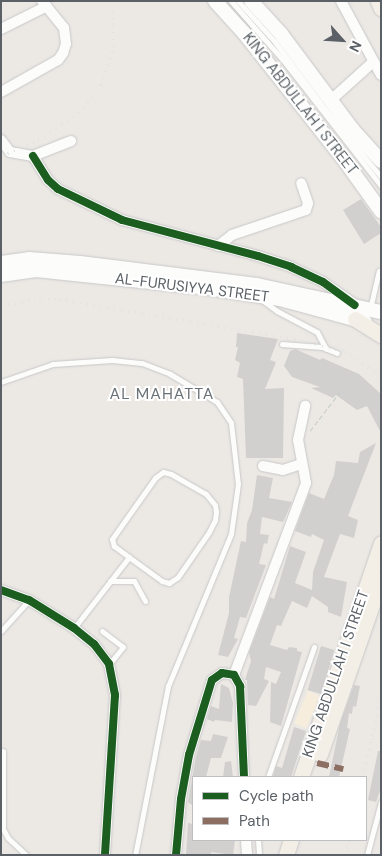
<!DOCTYPE html>
<html>
<head>
<meta charset="utf-8">
<style>
  body { margin:0 }
  #map { position:relative; width:382px; height:856px; overflow:hidden; background:#ece9e5; font-family:"DM Sans",sans-serif }
  div>[style] { position:absolute }
  [style*='--x'] { left:calc(var(--x)*1px); top:calc(var(--y)*1px); width:calc(var(--w)*1px); rotate:calc(var(--a)*1deg) }
  .commercial>* { inset:0; background:#f6eddd; transform-origin:0 0 }
  .building>* { inset:0; background:#d2d0ce; transform-origin:0 0 }
  .path>* { height:1px; margin-top:-0.5px; transform-origin:0; background:repeating-linear-gradient(90deg,#c4ccc8 0 5px,transparent 0 7.5px) }
  .roads { filter:drop-shadow(0 0 1px #c8c8c8) drop-shadow(0 0 1px #c8c8c8) }
  .lane>* { height:5px; margin:-2.5px; padding:0 2.5px; transform-origin:2.5px; border-radius:2.5px; background:#fcfcfb }
  .street>* { height:10px; margin:-5px; padding:0 5px; transform-origin:5px; border-radius:5px; background:#fcfcfb }
  .secondary>* { height:14px; margin:-7px; padding:0 7px; transform-origin:7px; border-radius:7px; background:#fcfcfb }
  .primary>* { height:15px; margin:-7.5px; padding:0 7.5px; transform-origin:7.5px; border-radius:7.5px; background:#f3efe7 }
  .rail>* { height:2.5px; margin-top:-1.25px; transform-origin:0; background:repeating-linear-gradient(90deg,#e2e2e2 0 1px,transparent 0 7px) }
  .quiet>* { height:6px; margin-top:-3px; transform-origin:0; background:repeating-linear-gradient(90deg,#8d6e63 0 12px,transparent 0 18px) }
  .cycleway>* { height:8px; margin:-4px; padding:0 4px; transform-origin:4px; border-radius:4px; background:#1b5e20 }
  span { translate:-50% -50%; white-space:nowrap; text-align:center; line-height:1.15; -webkit-text-stroke:4px #fff; paint-order:stroke }
  .street-label { font-size:15px; color:#5a6065 }
  .neighbourhood-label { font-size:16px; color:#6b7277; letter-spacing:1px }
  .frame { position:absolute; inset:0; border:2px solid #5a6065; pointer-events:none }
  .legend { position:absolute; left:192px; top:776px; width:175px; height:65px; box-sizing:border-box; background:#fff; border:1px solid #bdbfc1; margin:0; padding:6px 9px; list-style:none; font-size:15px; color:#5a6065 }
  .legend li { display:flex; align-items:center; gap:10px; height:25px }
  .legend b { width:25px; border:1px solid #bdbfc1 }
  .north { position:absolute; left:317px; top:15px; width:50px; height:50px; -webkit-text-stroke:4px #fff; paint-order:stroke; rotate:116deg; font-size:14px; font-weight:700; line-height:20px; text-align:center; color:#5a6065 }
  .north::after { content:''; display:block; margin:auto; width:18px; height:22px; background:#5a6065; clip-path:polygon(50% 0,100% 100%,50% 72%,0 100%) }
</style>
</head>
<body>
<div id="map">
  <div class="commercial">
    <div style="left:308px;top:691px;width:13px;height:35px;rotate:23deg"></div>
  </div>
  <div class="building">
    <div style="clip-path:polygon(361px 199px,381px 227px,381px 233px,364px 244px,343px 210px)"></div>
    <div style="clip-path:polygon(237px 333px,278px 339px,270px 360px,276px 362px,265px 389px,284px 388px,283px 458px,246px 458px,243px 379px,237px 377px,240px 363px,235px 360px,238px 347px,236px 347px)"></div>
    <div style="clip-path:polygon(295px 349px,320px 360px,322px 358px,359px 374px,381px 394px,381px 433px,367px 406px,357px 410px,336px 395px,333px 398px,311px 388px,320px 387px,292px 377px,284px 366px,290px 351px)"></div>
    <div style="clip-path:polygon(376px 443px,348px 516px,358px 520px,354px 538px,340px 534px,324px 577px,347px 582px,341px 617px,328px 612px,328px 607px,312px 596px,307px 608px,292px 601px,281px 626px,277px 625px,270px 645px,287px 650px,289px 647px,297px 648px,297px 651px,302px 652px,281px 726px,270px 722px,271px 682px,276px 684px,281px 672px,266px 667px,264px 679px,269px 681px,256px 706px,248px 705px,247px 680px,245px 680px,251px 661px,249px 653px,270px 597px,274px 599px,290px 546px,306px 552px,295px 583px,312px 590px,313px 572px,324px 540px,312px 534px,311px 537px,295px 531px,309px 493px,324px 499px,334px 475px,336px 461px,358px 463px,360px 452px)"></div>
    <div style="clip-path:polygon(257px 475px,273px 478px,269px 498px,292px 502px,283px 522px,262px 517px,260px 534px,269px 535px,267px 544px,264px 543px,259px 564px,266px 565px,246px 618px,240px 617px,234px 638px,238px 639px,228px 657px,218px 655px,229px 613px,229px 597px,241px 541px,246px 542px,247px 523px,252px 510px)"></div>
    <div style="left:321px;top:646px;width:14px;height:46px;rotate:17deg"></div>
    <div style="clip-path:polygon(221px 684px,229px 688px,233px 703px,232px 722px,215px 720px,214px 722px,207px 719px,211px 706px,219px 709px)"></div>
    <div style="clip-path:polygon(354px 685px,360px 686px,356px 707px,353px 706px,352px 714px,349px 713px,347px 728px,350px 729px,339px 777px,329px 777px,340px 724px)"></div>
    <div style="clip-path:polygon(294px 727px,306px 731px,291px 777px,273px 777px,276px 766px,282px 768px)"></div>
    <div style="clip-path:polygon(213px 734px,228px 737px,221px 758px,211px 758px,206px 777px,193px 777px,193px 806px,188px 802px,196px 757px,201px 740px,211px 741px)"></div>
    <div style="clip-path:polygon(378px 751px,381px 751px,381px 788px,376px 802px,368px 800px)"></div>
    <div style="clip-path:polygon(231px 761px,233px 777px,223px 777px,225px 762px)"></div>
    <div style="clip-path:polygon(188px 823px,193px 824px,193px 840px,235px 840px,233px 855px,211px 852px,211px 855px,186px 855px)"></div>
  </div>
  <div class="path">
    <div style="--x:310;--y:431;--w:49;--a:-52.4"></div>
  </div>
  <div class="roads">
    <div class="lane">
      <div style="--x:231;--y:1;--w:79;--a:48.6"></div>
      <div style="--x:283;--y:60;--w:160;--a:52.1"></div>
      <div style="--x:238;--y:1;--w:55;--a:47.9"></div>
      <div style="--x:275;--y:42;--w:84;--a:53.3"></div>
      <div style="--x:325;--y:109;--w:88;--a:50.5"></div>
      <div style="--x:262;--y:300;--w:19;--a:36"></div>
      <div style="--x:277;--y:311;--w:45;--a:27.7"></div>
      <div style="--x:317;--y:332;--w:19;--a:62"></div>
      <div style="--x:370;--y:309;--w:39;--a:-77"></div>
      <div style="--x:282;--y:344;--w:40;--a:4.3"></div>
      <div style="--x:322;--y:347;--w:16;--a:22"></div>
      <div style="--x:1;--y:382;--w:55;--a:-19.1"></div>
      <div style="--x:53;--y:364;--w:59;--a:-3.9"></div>
      <div style="--x:112;--y:360;--w:30;--a:6"></div>
      <div style="--x:142;--y:363;--w:30;--a:21"></div>
      <div style="--x:170;--y:374;--w:55;--a:30.8"></div>
      <div style="--x:217;--y:402;--w:25;--a:56"></div>
      <div style="--x:231;--y:423;--w:61;--a:83.5"></div>
      <div style="--x:238;--y:484;--w:50;--a:98"></div>
      <div style="--x:231;--y:534;--w:165;--a:112.5"></div>
      <div style="--x:168;--y:686;--w:172;--a:101"></div>
      <div style="--x:163;--y:472;--w:8;--a:14"></div>
      <div style="--x:171;--y:474;--w:40;--a:29.7"></div>
      <div style="--x:206;--y:494;--w:14;--a:51"></div>
      <div style="--x:215;--y:505;--w:7;--a:82"></div>
      <div style="--x:216;--y:512;--w:8;--a:97"></div>
      <div style="--x:215;--y:520;--w:13;--a:117"></div>
      <div style="--x:209;--y:532;--w:55;--a:124.6"></div>
      <div style="--x:178;--y:577;--w:11;--a:146"></div>
      <div style="--x:169;--y:583;--w:7;--a:-164"></div>
      <div style="--x:162;--y:581;--w:41;--a:-144"></div>
      <div style="--x:129;--y:557;--w:19;--a:-144"></div>
      <div style="--x:114;--y:546;--w:7;--a:-106"></div>
      <div style="--x:112;--y:539;--w:75;--a:-54.8"></div>
      <div style="--x:155;--y:478;--w:10;--a:-37"></div>
      <div style="--x:110;--y:581;--w:24;--a:0"></div>
      <div style="--x:134;--y:581;--w:23;--a:61"></div>
      <div style="--x:74;--y:628;--w:90;--a:-52.2"></div>
      <div style="--x:1;--y:631;--w:42;--a:-47.9"></div>
      <div style="--x:102;--y:631;--w:26;--a:37"></div>
      <div style="--x:123;--y:647;--w:22;--a:129"></div>
      <div style="--x:3;--y:751;--w:78;--a:90"></div>
      <div style="--x:3;--y:829;--w:10;--a:61"></div>
      <div style="--x:8;--y:838;--w:25;--a:43"></div>
      <div style="--x:268;--y:777;--w:138;--a:-70.5"></div>
      <div style="--x:258;--y:840;--w:15;--a:86"></div>
      <div style="--x:367;--y:855;--w:55;--a:-75.2"></div>
    </div>
    <div class="street">
      <div style="--x:341;--y:1;--w:84;--a:61.6"></div>
      <div style="--x:1;--y:29;--w:51;--a:-26.6"></div>
      <div style="--x:1;--y:92;--w:65;--a:-29.3"></div>
      <div style="--x:58;--y:60;--w:9;--a:-54"></div>
      <div style="--x:63;--y:53;--w:9;--a:-72"></div>
      <div style="--x:66;--y:44;--w:16;--a:-97"></div>
      <div style="--x:64;--y:28;--w:35;--a:-129"></div>
      <div style="--x:331;--y:100;--w:57;--a:-42.1"></div>
      <div style="--x:1;--y:140;--w:15;--a:53"></div>
      <div style="--x:10;--y:152;--w:23;--a:10"></div>
      <div style="--x:33;--y:156;--w:41;--a:-21.5"></div>
      <div style="--x:33;--y:156;--w:28;--a:58"></div>
      <div style="--x:48;--y:180;--w:13;--a:42"></div>
      <div style="--x:58;--y:189;--w:71;--a:25.8"></div>
      <div style="--x:122;--y:220;--w:141;--a:14.8"></div>
      <div style="--x:258;--y:256;--w:35;--a:18"></div>
      <div style="--x:291;--y:267;--w:35;--a:25"></div>
      <div style="--x:323;--y:282;--w:38;--a:35"></div>
      <div style="--x:218;--y:246;--w:18;--a:-38"></div>
      <div style="--x:232;--y:235;--w:78;--a:-18.7"></div>
      <div style="--x:306;--y:210;--w:7;--a:-74"></div>
      <div style="--x:308;--y:203;--w:21;--a:-109"></div>
      <div style="--x:263;--y:466;--w:20;--a:11"></div>
      <div style="--x:283;--y:470;--w:20;--a:-18"></div>
      <div style="--x:1;--y:590;--w:30;--a:20"></div>
      <div style="--x:29;--y:600;--w:53;--a:31.9"></div>
      <div style="--x:74;--y:628;--w:26;--a:39"></div>
      <div style="--x:94;--y:644;--w:25;--a:53"></div>
      <div style="--x:109;--y:664;--w:32;--a:79"></div>
      <div style="--x:115;--y:695;--w:160;--a:93.6"></div>
      <div style="--x:234;--y:675;--w:205;--a:-69.4"></div>
      <div style="--x:306;--y:483;--w:44;--a:-100.5"></div>
      <div style="--x:298;--y:440;--w:35;--a:-78"></div>
      <div style="--x:246;--y:840;--w:15;--a:86"></div>
      <div style="--x:176;--y:855;--w:56;--a:-84.9"></div>
      <div style="--x:181;--y:799;--w:45;--a:-79.7"></div>
      <div style="--x:189;--y:755;--w:78;--a:-73"></div>
      <div style="--x:212;--y:680;--w:12;--a:-35"></div>
      <div style="--x:222;--y:673;--w:12;--a:9"></div>
      <div style="--x:234;--y:675;--w:13;--a:61"></div>
      <div style="--x:240;--y:686;--w:91;--a:87.5"></div>
    </div>
    <div class="secondary">
      <div style="--x:215;--y:1;--w:43;--a:47.8"></div>
      <div style="--x:244;--y:33;--w:158;--a:51.7"></div>
      <div style="--x:342;--y:157;--w:67;--a:54.2"></div>
      <div style="--x:251;--y:1;--w:45;--a:47.7"></div>
      <div style="--x:281;--y:34;--w:119;--a:53.2"></div>
      <div style="--x:352;--y:129;--w:43;--a:47.8"></div>
      <div style="--x:1;--y:263;--w:28;--a:-8"></div>
      <div style="--x:29;--y:259;--w:51;--a:4.5"></div>
      <div style="--x:80;--y:263;--w:178;--a:7.1"></div>
      <div style="--x:257;--y:285;--w:127;--a:12.3"></div>
      <div style="--x:1;--y:275;--w:35;--a:-8"></div>
      <div style="--x:36;--y:270;--w:173;--a:6"></div>
      <div style="--x:208;--y:288;--w:73;--a:8.7"></div>
      <div style="--x:280;--y:299;--w:88;--a:15.1"></div>
    </div>
    <div class="primary">
      <div style="--x:378;--y:1;--w:8;--a:67"></div>
      <div style="--x:355;--y:319;--w:31;--a:32"></div>
      <div style="--x:320;--y:754;--w:185;--a:-70.8"></div>
      <div style="--x:301;--y:777;--w:247;--a:-71.1"></div>
      <div style="--x:286;--y:855;--w:16;--a:-72"></div>
    </div>
  </div>
  <div class="rail">
    <div style="--x:1;--y:156;--w:40;--a:-23.4"></div>
    <div style="--x:38;--y:140;--w:48;--a:-34"></div>
    <div style="--x:78;--y:113;--w:36;--a:-51"></div>
    <div style="--x:101;--y:85;--w:40;--a:-72"></div>
    <div style="--x:113;--y:47;--w:41;--a:-91.4"></div>
    <div style="--x:112;--y:6;--w:5;--a:-112"></div>
    <div style="--x:1;--y:306;--w:34;--a:-12"></div>
    <div style="--x:34;--y:299;--w:25;--a:0"></div>
    <div style="--x:59;--y:299;--w:239;--a:9.6"></div>
    <div style="--x:295;--y:339;--w:51;--a:13.5"></div>
    <div style="--x:345;--y:351;--w:44;--a:34.8"></div>
    <div style="--x:363;--y:777;--w:84;--a:-77.6"></div>
    <div style="--x:345;--y:855;--w:16;--a:-75"></div>
  </div>
  <div class="quiet">
    <div style="--x:317;--y:763;--w:27;--a:13"></div>
  </div>
  <div class="cycleway">
    <div style="--x:33;--y:156;--w:28;--a:58"></div>
    <div style="--x:48;--y:180;--w:13;--a:42"></div>
    <div style="--x:58;--y:189;--w:71;--a:25.8"></div>
    <div style="--x:122;--y:220;--w:141;--a:14.8"></div>
    <div style="--x:258;--y:256;--w:35;--a:18"></div>
    <div style="--x:291;--y:267;--w:35;--a:25"></div>
    <div style="--x:323;--y:282;--w:39;--a:36"></div>
    <div style="--x:1;--y:590;--w:30;--a:20"></div>
    <div style="--x:29;--y:600;--w:53;--a:31.9"></div>
    <div style="--x:74;--y:628;--w:26;--a:39"></div>
    <div style="--x:94;--y:644;--w:25;--a:53"></div>
    <div style="--x:109;--y:664;--w:32;--a:79"></div>
    <div style="--x:115;--y:695;--w:160;--a:93.6"></div>
    <div style="--x:176;--y:855;--w:56;--a:-84.9"></div>
    <div style="--x:181;--y:799;--w:45;--a:-79.7"></div>
    <div style="--x:189;--y:755;--w:78;--a:-73"></div>
    <div style="--x:212;--y:680;--w:12;--a:-35"></div>
    <div style="--x:222;--y:673;--w:12;--a:9"></div>
    <div style="--x:234;--y:675;--w:13;--a:61"></div>
    <div style="--x:240;--y:686;--w:91;--a:87.5"></div>
  </div>
  <div class="street-label">
    <span style="left:300px;top:104px;rotate:52deg">KING ABDULLAH I STREET</span>
    <span style="left:192px;top:288px;rotate:7deg">AL-FURUSIYYA STREET</span>
    <span style="left:336px;top:674px;rotate:-71deg">KING ABDULLAH I STREET</span>
  </div>
  <div class="neighbourhood-label">
    <span style="left:162px;top:394px">AL MAHATTA</span>
  </div>
  <div class="frame"></div>
  <ul class="legend">
  <li><b style="height:6px;background:#1b5e20"></b>Cycle path</li>
  <li><b style="height:6px;background:#8d6e63"></b>Path</li>
  </ul>
  <div class="north">N</div>
</div>
</body>
</html>
